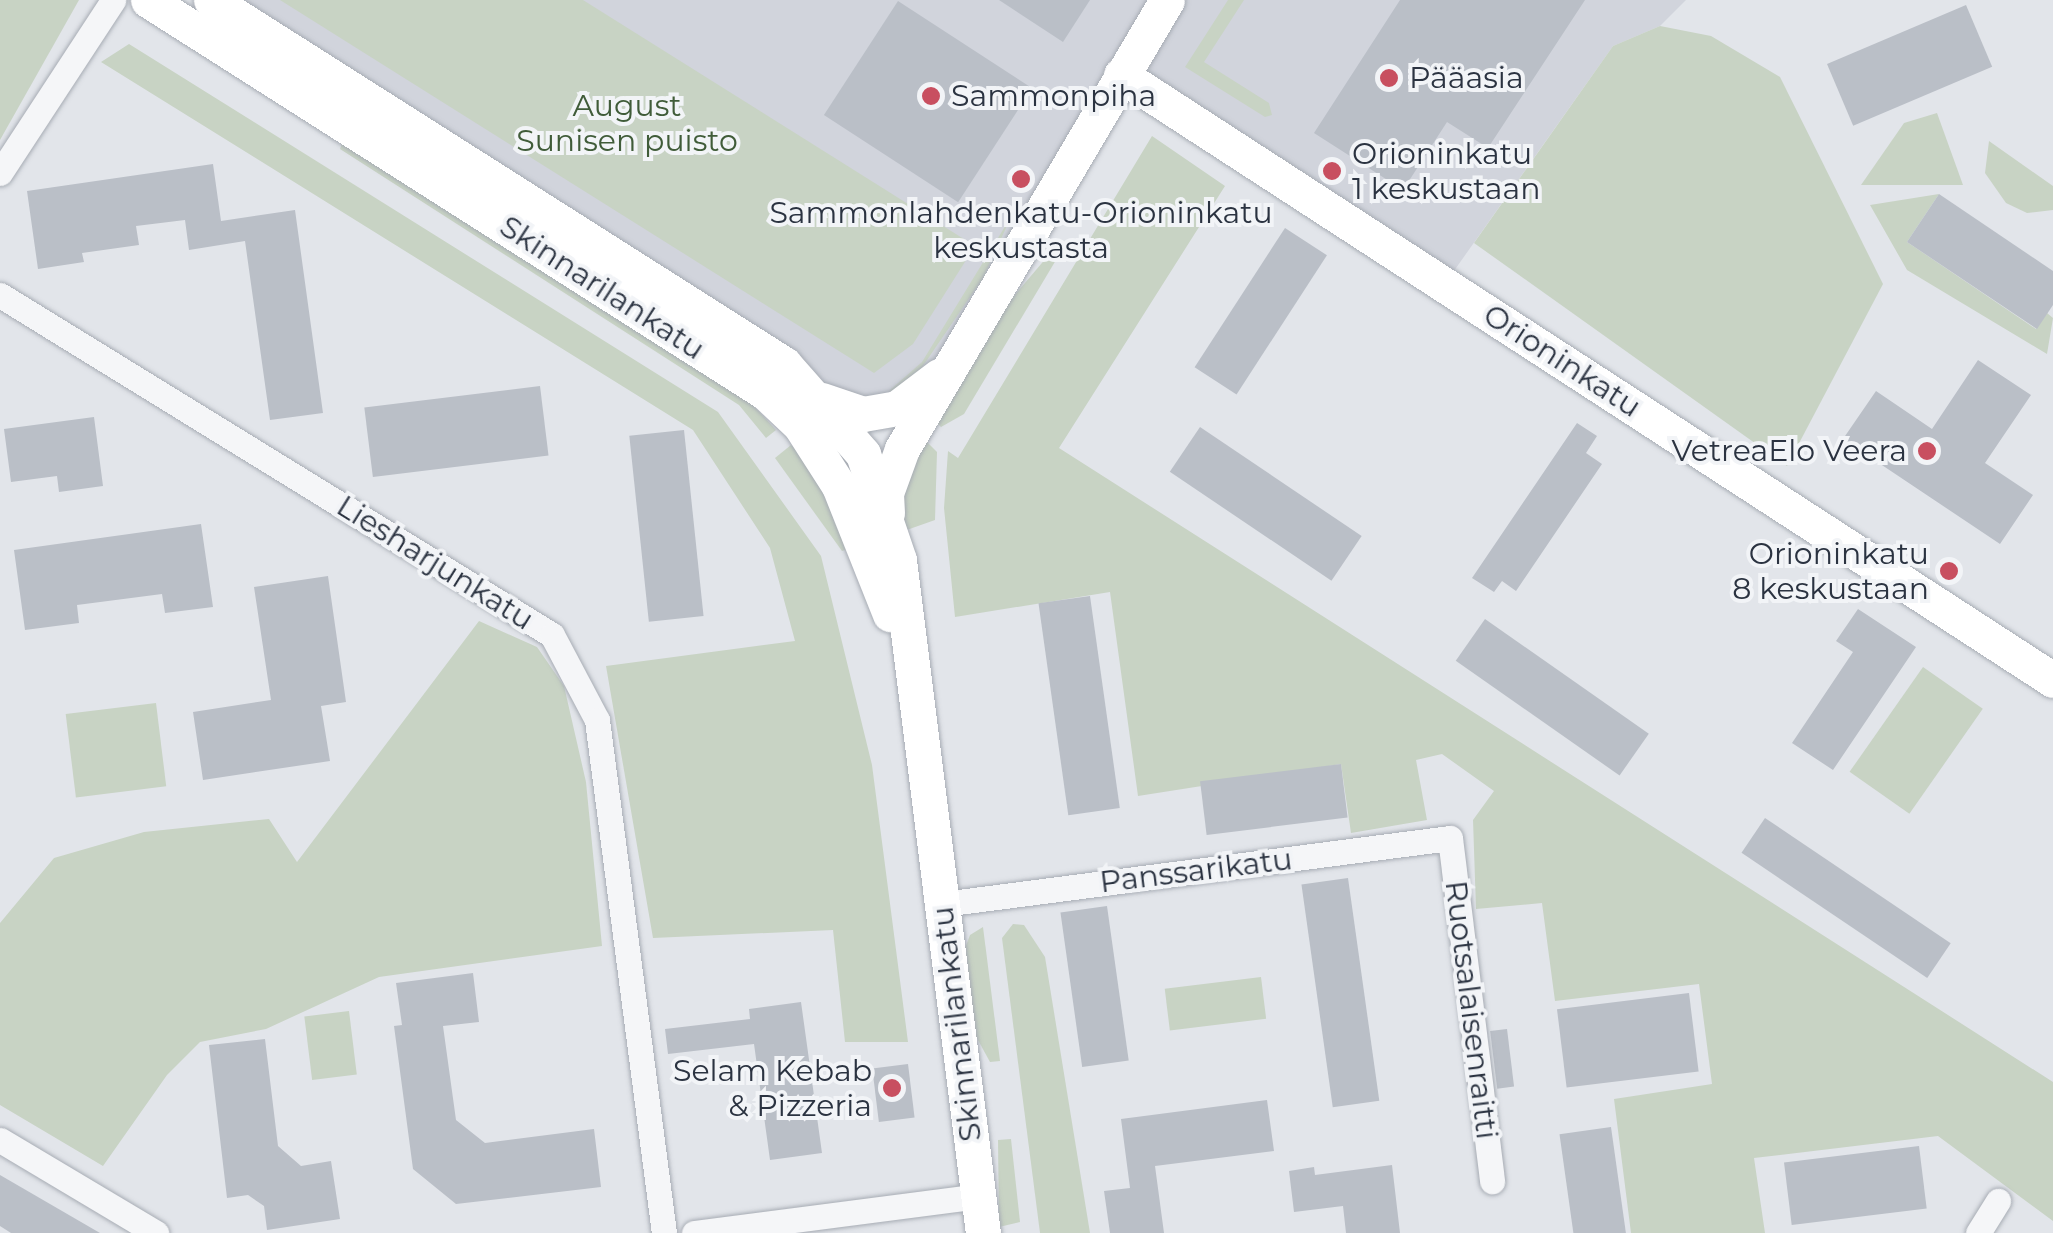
<!DOCTYPE html>
<html>
<head>
<meta charset="utf-8">
<style>
  body { margin:0 }
  #map { position:relative; width:2053px; height:1233px; overflow:hidden; background:#e2e5ea; font-family:Montserrat,sans-serif }
  div>[style] { position:absolute }
  [style*='--x'] { left:calc(var(--x)*1px); top:calc(var(--y)*1px); width:calc(var(--w)*1px); rotate:calc(var(--a)*1deg) }
  .built>* { inset:0; background:#d1d4dc }
  .green>* { inset:0; background:#c8d3c4; transform-origin:0 0 }
  .building>* { inset:0; background:#babfc7; transform-origin:0 0 }
  .roads { filter:drop-shadow(0 0 2px #a7acb4) drop-shadow(0 0 2px #a7acb4) }
  .street>* { height:25px; margin:-12.5px; padding:0 12.5px; transform-origin:12.5px; border-radius:12.5px; background:#f5f6f8 }
  .secondary>* { height:35px; margin:-17.5px; padding:0 17.5px; transform-origin:17.5px; border-radius:17.5px; background:#fff }
  .dots>* { width:28px; height:28px; translate:-50% -50%; box-sizing:border-box; border:5px solid #f2f4f7; border-radius:50% }
  span { translate:-50% -50%; white-space:nowrap; text-align:center; line-height:1.15; -webkit-text-stroke:8px #f2f4f7; paint-order:stroke }
  .poi-label { font-size:30px; color:#2b3341 }
  .left { translate:0 -50%; text-align:left }
  .right { translate:-100% -50%; text-align:right }
  .park-label { font-size:30px; color:#405c39 }
  .street-label { font-size:30px; color:#2b3341 }
</style>
</head>
<body>
<div id="map">
  <div class="built">
    <div style="clip-path:polygon(211px 0,1686px 0,1660px 26px,1613px 46px,1444px 285px,1121px 75px,944px 372px,863px 414px)"></div>
  </div>
  <div class="green">
    <div style="clip-path:polygon(0 0,79px 0,0 140px)"></div>
    <div style="clip-path:polygon(280px 0,583px 0,975px 246px,913px 344px,874px 373px)"></div>
    <div style="clip-path:polygon(1228px 0,1244px 0,1204px 62px,1269px 103px,1272px 115px,1265px 117px,1185px 67px)"></div>
    <div style="clip-path:polygon(1660px 26px,1711px 36px,1780px 77px,1883px 284px,1787px 466px,1474px 243px,1613px 46px)"></div>
    <div style="clip-path:polygon(129px 44px,718px 412px,821px 556px,872px 765px,908px 1042px,845px 1042px,833px 930px,653px 938px,606px 666px,795px 641px,770px 548px,693px 430px,101px 62px)"></div>
    <div style="clip-path:polygon(1937px 113px,1963px 185px,1861px 185px,1904px 123px)"></div>
    <div style="clip-path:polygon(1152px 136px,1225px 186px,1059px 448px,2053px 1082px,2053px 1221px,1938px 1136px,1754px 1158px,1765px 1233px,1631px 1233px,1614px 1099px,1712px 1084px,1699px 984px,1555px 1001px,1542px 903px,1476px 909px,1473px 820px,1494px 791px,1442px 754px,1416px 760px,1427px 820px,1351px 833px,1341px 764px,1138px 796px,1110px 592px,955px 617px,944px 508px,948px 451px,958px 458px)"></div>
    <div style="clip-path:polygon(344px 138px,743px 394px,776px 430px,766px 438px,739px 405px,340px 149px)"></div>
    <div style="clip-path:polygon(1989px 141px,2053px 186px,2053px 210px,2027px 213px,2006px 203px,1985px 173px)"></div>
    <div style="clip-path:polygon(1939px 194px,1907px 242px,2036px 329px,2047px 313px,2053px 318px,2047px 354px,1907px 270px,1870px 205px)"></div>
    <div style="clip-path:polygon(1012px 215px,983px 278px,912px 382px,893px 398px,890px 390px,922px 362px)"></div>
    <div style="clip-path:polygon(1047px 257px,1056px 260px,964px 414px,941px 427px,936px 422px,997px 316px)"></div>
    <div style="clip-path:polygon(922px 437px,937px 452px,935px 520px,901px 532px,896px 513px)"></div>
    <div style="clip-path:polygon(791px 445px,806px 459px,855px 547px,842px 551px,775px 458px)"></div>
    <div style="clip-path:polygon(479px 621px,537px 647px,564px 686px,586px 782px,602px 946px,379px 977px,266px 1029px,200px 1042px,167px 1075px,103px 1166px,0 1105px,0 923px,54px 858px,144px 832px,269px 819px,297px 862px)"></div>
    <div style="left:1923px;top:667px;width:73px;height:128px;rotate:35deg"></div>
    <div style="left:156px;top:703px;width:84px;height:91px;rotate:83deg"></div>
    <div style="clip-path:polygon(1013px 924px,1024px 925px,1045px 957px,1090px 1233px,1040px 1233px,1002px 938px)"></div>
    <div style="clip-path:polygon(983px 927px,1000px 1061px,990px 1062px,973px 1031px,964px 951px,970px 935px)"></div>
    <div style="left:1261px;top:977px;width:42px;height:97px;rotate:83deg"></div>
    <div style="left:349px;top:1011px;width:64px;height:45px;rotate:83deg"></div>
    <div style="clip-path:polygon(1011px 1139px,1020px 1222px,999px 1227px,998px 1140px)"></div>
  </div>
  <div class="building">
    <div style="clip-path:polygon(999px 0,1090px 0,1063px 42px)"></div>
    <div style="clip-path:polygon(1400px 0,1585px 0,1488px 148px,1447px 122px,1403px 190px,1314px 133px)"></div>
    <div style="left:898px;top:1px;width:160px;height:136px;rotate:33deg"></div>
    <div style="left:1966px;top:5px;width:67px;height:151px;rotate:67deg"></div>
    <div style="clip-path:polygon(213px 164px,221px 221px,295px 210px,323px 413px,270px 420px,245px 241px,189px 250px,185px 220px,136px 226px,139px 245px,82px 253px,84px 262px,38px 269px,27px 191px)"></div>
    <div style="clip-path:polygon(1939px 194px,2053px 271px,2053px 305px,2037px 329px,1907px 242px)"></div>
    <div style="left:1285px;top:228px;width:50px;height:166px;rotate:33deg"></div>
    <div style="clip-path:polygon(1978px 360px,2031px 395px,1985px 463px,2033px 495px,2000px 544px,1843px 439px,1876px 391px,1932px 429px)"></div>
    <div style="left:540px;top:386px;width:70px;height:177px;rotate:83deg"></div>
    <div style="clip-path:polygon(94px 417px,103px 486px,59px 492px,57px 476px,11px 482px,4px 429px)"></div>
    <div style="clip-path:polygon(1577px 423px,1597px 436px,1586px 453px,1602px 464px,1516px 591px,1502px 581px,1494px 592px,1472px 578px)"></div>
    <div style="left:1200px;top:427px;width:195px;height:54px;rotate:34deg"></div>
    <div style="left:684px;top:430px;width:187px;height:55px;rotate:84deg"></div>
    <div style="clip-path:polygon(201px 524px,213px 607px,165px 613px,162px 594px,77px 605px,79px 623px,25px 630px,14px 550px)"></div>
    <div style="clip-path:polygon(328px 576px,346px 702px,321px 706px,330px 761px,203px 780px,193px 712px,271px 700px,254px 587px)"></div>
    <div style="left:1090px;top:596px;width:214px;height:52px;rotate:82deg"></div>
    <div style="clip-path:polygon(1858px 609px,1916px 647px,1833px 770px,1792px 743px,1853px 652px,1836px 641px)"></div>
    <div style="left:1485px;top:619px;width:200px;height:51px;rotate:35deg"></div>
    <div style="left:1341px;top:764px;width:54px;height:142px;rotate:83deg"></div>
    <div style="left:1765px;top:818px;width:224px;height:42px;rotate:34deg"></div>
    <div style="left:1348px;top:878px;width:225px;height:47px;rotate:82deg"></div>
    <div style="left:1107px;top:906px;width:156px;height:47px;rotate:82deg"></div>
    <div style="clip-path:polygon(473px 973px,479px 1022px,443px 1026px,456px 1120px,485px 1143px,594px 1129px,601px 1187px,456px 1204px,413px 1169px,394px 1026px,402px 1025px,396px 983px)"></div>
    <div style="left:1689px;top:993px;width:79px;height:133px;rotate:83deg"></div>
    <div style="clip-path:polygon(801px 1002px,822px 1153px,770px 1160px,754px 1044px,668px 1054px,665px 1029px,750px 1019px,749px 1009px)"></div>
    <div style="left:1507px;top:1029px;width:58px;height:17px;rotate:83deg"></div>
    <div style="clip-path:polygon(265px 1039px,278px 1146px,301px 1166px,331px 1161px,340px 1219px,267px 1230px,264px 1206px,248px 1195px,227px 1198px,209px 1045px)"></div>
    <div style="left:908px;top:1064px;width:54px;height:36px;rotate:83deg"></div>
    <div style="clip-path:polygon(1267px 1100px,1274px 1151px,1155px 1166px,1164px 1233px,1110px 1233px,1104px 1191px,1130px 1188px,1121px 1119px)"></div>
    <div style="left:1611px;top:1127px;width:107px;height:52px;rotate:82deg"></div>
    <div style="left:1919px;top:1146px;width:63px;height:136px;rotate:83deg"></div>
    <div style="clip-path:polygon(1392px 1165px,1400px 1233px,1346px 1233px,1343px 1206px,1294px 1212px,1289px 1171px,1314px 1167px,1315px 1175px)"></div>
    <div style="clip-path:polygon(0 1175px,100px 1233px,11px 1233px,0 1226px)"></div>
  </div>
  <div class="roads">
    <div class="street">
      <div style="--x:0;--y:173;--w:207;--a:-56.8"></div>
      <div style="--x:0;--y:295;--w:648;--a:31.63"></div>
      <div style="--x:552;--y:635;--w:96;--a:62.1"></div>
      <div style="--x:597;--y:720;--w:517;--a:82.56"></div>
      <div style="--x:943;--y:904;--w:511;--a:-7.42"></div>
      <div style="--x:1450;--y:838;--w:346;--a:83"></div>
      <div style="--x:0;--y:1140;--w:182;--a:30.8"></div>
      <div style="--x:694;--y:1233;--w:286;--a:-7.4"></div>
      <div style="--x:1978;--y:1233;--w:38;--a:-58"></div>
    </div>
    <div class="secondary">
      <div style="--x:148;--y:0;--w:732;--a:32.45"></div>
      <div style="--x:766;--y:393;--w:47;--a:43.3"></div>
      <div style="--x:800;--y:425;--w:72;--a:57.4"></div>
      <div style="--x:839;--y:486;--w:138;--a:68.3"></div>
      <div style="--x:211;--y:0;--w:679;--a:32.43"></div>
      <div style="--x:784;--y:364;--w:120;--a:48.7"></div>
      <div style="--x:863;--y:454;--w:112;--a:71.2"></div>
      <div style="--x:899;--y:560;--w:678;--a:82.89"></div>
      <div style="--x:1121;--y:75;--w:1111;--a:32.99"></div>
      <div style="--x:822;--y:400;--w:43;--a:18.9"></div>
      <div style="--x:863;--y:414;--w:35;--a:-10"></div>
      <div style="--x:897;--y:408;--w:53;--a:-37.3"></div>
      <div style="--x:887;--y:513;--w:20;--a:-93"></div>
      <div style="--x:886;--y:493;--w:47;--a:-70"></div>
      <div style="--x:902;--y:449;--w:521;--a:-59.45"></div>
    </div>
  </div>
  <div class="dots">
    <div style="left:1389px;top:78px;background:#c84f60"></div>
    <div style="left:931px;top:96px;background:#c84f60"></div>
    <div style="left:1332px;top:171px;background:#c84f60"></div>
    <div style="left:1021px;top:179px;background:#c84f60"></div>
    <div style="left:1927px;top:451px;background:#c84f60"></div>
    <div style="left:1949px;top:571px;background:#c84f60"></div>
    <div style="left:892px;top:1088px;background:#c84f60"></div>
  </div>
  <div class="poi-label">
    <span class="left" style="left:1409px;top:78px">Pääasia</span>
    <span class="left" style="left:951px;top:96px">Sammonpiha</span>
    <span class="left" style="left:1352px;top:171px">Orioninkatu<br>1 keskustaan</span>
    <span style="left:1021px;top:230px">Sammonlahdenkatu-Orioninkatu<br>keskustasta</span>
    <span class="right" style="left:1907px;top:451px">VetreaElo Veera</span>
    <span class="right" style="left:1929px;top:571px">Orioninkatu<br>8 keskustaan</span>
    <span class="right" style="left:872px;top:1088px">Selam Kebab<br>&amp; Pizzeria</span>
  </div>
  <div class="park-label">
    <span style="left:627px;top:123px">August<br>Sunisen puisto</span>
  </div>
  <div class="street-label">
    <span style="left:602px;top:288px;rotate:33deg">Skinnarilankatu</span>
    <span style="left:1562px;top:361px;rotate:33deg">Orioninkatu</span>
    <span style="left:435px;top:563px;rotate:32deg">Liesharjunkatu</span>
    <span style="left:1196px;top:871px;rotate:-7deg">Panssarikatu</span>
    <span style="left:1471px;top:1010px;rotate:83deg">Ruotsalaisenraitti</span>
    <span style="left:957px;top:1024px;rotate:-97deg">Skinnarilankatu</span>
  </div>
</div>
</body>
</html>
